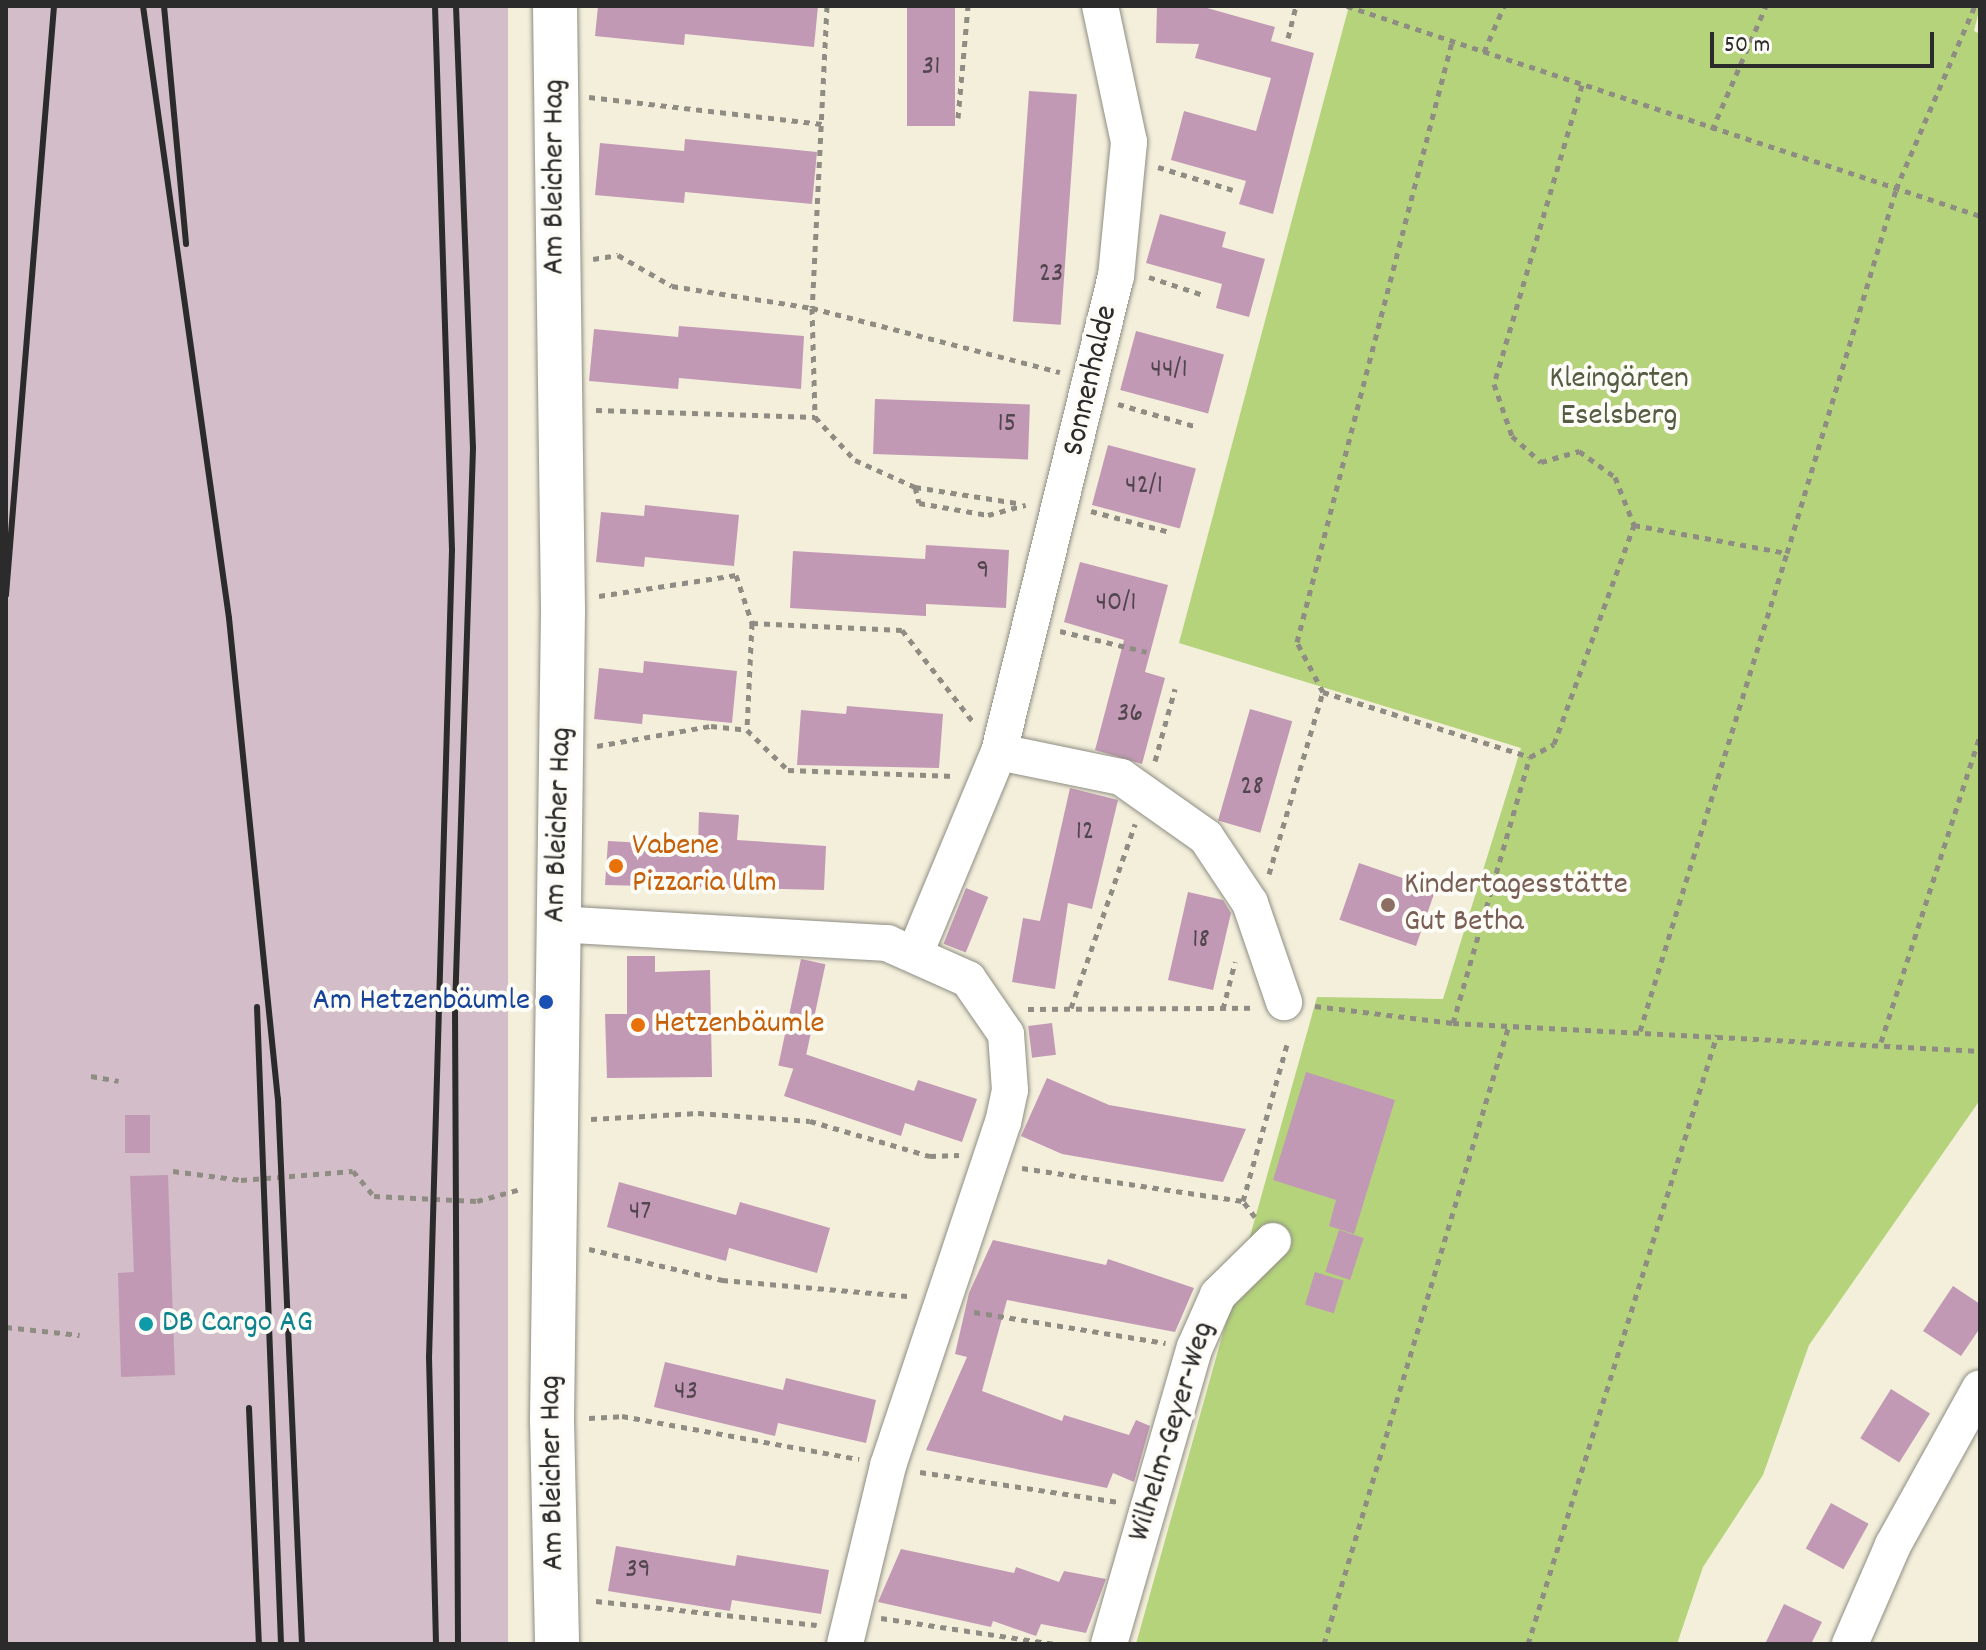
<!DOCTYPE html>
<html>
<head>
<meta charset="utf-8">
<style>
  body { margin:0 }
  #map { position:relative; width:1986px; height:1650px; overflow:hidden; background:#f3efdb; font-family:Dekko,sans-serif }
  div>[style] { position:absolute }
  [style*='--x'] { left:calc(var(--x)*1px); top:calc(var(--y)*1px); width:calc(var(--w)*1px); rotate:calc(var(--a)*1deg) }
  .industrial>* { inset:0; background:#d2bdc8; transform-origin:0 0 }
  .green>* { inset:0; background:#b4d37b }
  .building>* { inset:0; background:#c299b4; transform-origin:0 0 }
  .path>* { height:5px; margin-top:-2.5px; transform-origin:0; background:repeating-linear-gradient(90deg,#8f8d83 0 6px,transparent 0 12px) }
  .roads { filter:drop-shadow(0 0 2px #8f8d83) drop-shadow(0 0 2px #8f8d83) }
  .street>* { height:36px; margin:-18px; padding:0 18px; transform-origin:18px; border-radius:18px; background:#fff }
  .secondary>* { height:44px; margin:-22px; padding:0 22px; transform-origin:22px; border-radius:22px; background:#fff }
  .rail>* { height:6px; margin:-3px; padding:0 3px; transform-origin:3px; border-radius:3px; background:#2b2b2b }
  .dots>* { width:22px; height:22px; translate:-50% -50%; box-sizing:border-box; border:4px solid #fdfcf7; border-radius:50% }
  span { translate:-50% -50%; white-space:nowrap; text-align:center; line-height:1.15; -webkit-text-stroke:8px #fdfcf7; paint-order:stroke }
  .number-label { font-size:28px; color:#51464d }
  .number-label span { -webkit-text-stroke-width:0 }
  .street-label { font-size:32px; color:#2b2b2b }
  .park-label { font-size:32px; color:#545d43 }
  .food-label { font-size:32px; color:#c56008 }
  .left { translate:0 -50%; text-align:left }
  .education-label { font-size:32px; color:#785e54 }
  .transit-label { font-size:32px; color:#164399 }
  .right { translate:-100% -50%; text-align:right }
  .culture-label { font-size:32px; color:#0d838f }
  .frame { position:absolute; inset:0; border:8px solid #2b2b2b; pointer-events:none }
  .scale { position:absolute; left:1710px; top:32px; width:224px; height:36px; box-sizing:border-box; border:4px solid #2b2b2b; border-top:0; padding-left:10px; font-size:24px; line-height:28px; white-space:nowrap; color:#2b2b2b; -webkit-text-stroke:6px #fdfcf7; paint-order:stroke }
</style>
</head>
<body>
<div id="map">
  <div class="industrial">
    <div style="left:6px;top:6px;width:502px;height:1638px"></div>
  </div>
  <div class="green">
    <div style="clip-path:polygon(1349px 6px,1980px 6px,1974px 31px,1980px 34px,1980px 1100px,1809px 1345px,1763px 1475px,1703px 1567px,1677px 1644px,1136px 1644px,1317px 997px,1443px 999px,1521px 748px,1179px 643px)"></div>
  </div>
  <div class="building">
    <div style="clip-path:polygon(598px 6px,818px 6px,814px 47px,685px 34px,684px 45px,595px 36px)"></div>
    <div style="left:907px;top:6px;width:48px;height:120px"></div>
    <div style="clip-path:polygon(1157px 6px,1200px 6px,1275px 27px,1271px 41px,1314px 53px,1273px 214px,1239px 204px,1246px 181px,1171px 160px,1184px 111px,1256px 131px,1271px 78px,1195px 58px,1199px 44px,1156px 43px)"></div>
    <div style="left:1029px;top:91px;width:48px;height:231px;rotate:4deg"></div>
    <div style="clip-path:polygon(685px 139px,817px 152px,812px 204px,685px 192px,684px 203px,595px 195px,600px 143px,684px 151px)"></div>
    <div style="clip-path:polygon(1160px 214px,1226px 232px,1222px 247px,1265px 259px,1249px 317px,1216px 308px,1222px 284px,1146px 263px)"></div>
    <div style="clip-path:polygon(679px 326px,804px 336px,801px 389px,679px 378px,678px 389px,589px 381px,594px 329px,678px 337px)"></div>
    <div style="left:1136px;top:331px;width:91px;height:61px;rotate:15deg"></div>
    <div style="left:875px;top:399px;width:155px;height:55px;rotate:2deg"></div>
    <div style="left:1108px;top:445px;width:91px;height:62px;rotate:15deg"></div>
    <div style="clip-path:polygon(645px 505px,739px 515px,734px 566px,645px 557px,644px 567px,596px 562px,601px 512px,644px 516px)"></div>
    <div style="clip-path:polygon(926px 545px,1009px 550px,1006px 608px,926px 604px,926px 616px,790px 608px,793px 551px,925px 559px)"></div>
    <div style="clip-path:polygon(1080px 562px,1168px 585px,1145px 672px,1165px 678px,1142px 764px,1095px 750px,1124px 640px,1064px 622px)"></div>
    <div style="clip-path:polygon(644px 661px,737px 671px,732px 723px,643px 714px,642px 724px,594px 719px,599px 668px,643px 673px)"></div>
    <div style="clip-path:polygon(847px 706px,943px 714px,939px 768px,797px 765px,801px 710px,846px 714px)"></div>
    <div style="left:1250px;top:709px;width:44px;height:116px;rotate:16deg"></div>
    <div style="clip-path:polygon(1070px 788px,1118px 800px,1092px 909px,1068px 903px,1055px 989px,1012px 982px,1023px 918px,1040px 921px)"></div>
    <div style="clip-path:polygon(699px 812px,739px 815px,737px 840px,826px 846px,824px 890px,605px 885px,608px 841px,698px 846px)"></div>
    <div style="left:1359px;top:863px;width:81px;height:60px;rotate:19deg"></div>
    <div style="left:966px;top:888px;width:24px;height:60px;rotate:22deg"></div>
    <div style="clip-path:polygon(1188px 892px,1223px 900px,1231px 913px,1213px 990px,1168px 980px)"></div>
    <div style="clip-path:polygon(627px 956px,655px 956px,655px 972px,710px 970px,712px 1077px,607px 1078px,605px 1014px,627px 1014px)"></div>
    <div style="left:801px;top:959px;width:25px;height:109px;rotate:12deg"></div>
    <div style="left:1052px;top:1023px;width:32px;height:24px;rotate:83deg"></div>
    <div style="clip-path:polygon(799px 1052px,914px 1091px,918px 1080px,977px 1099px,962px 1142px,905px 1123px,901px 1136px,784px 1096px)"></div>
    <div style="clip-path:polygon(1306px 1072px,1395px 1100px,1354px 1234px,1329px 1226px,1336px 1200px,1273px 1180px)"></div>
    <div style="clip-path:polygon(1047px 1078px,1109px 1105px,1246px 1129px,1223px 1182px,1062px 1154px,1021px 1136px)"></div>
    <div style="left:150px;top:1115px;width:38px;height:25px;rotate:90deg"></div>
    <div style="clip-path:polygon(168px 1175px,175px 1375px,121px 1377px,118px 1273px,134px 1272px,130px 1176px)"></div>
    <div style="clip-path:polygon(619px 1182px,736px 1215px,740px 1202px,830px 1228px,817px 1273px,729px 1248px,726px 1261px,607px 1227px)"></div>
    <div style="left:1339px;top:1230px;width:26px;height:44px;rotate:18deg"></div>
    <div style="clip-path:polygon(993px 1240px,1106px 1265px,1108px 1259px,1194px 1288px,1175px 1332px,1007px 1300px,982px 1391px,1062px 1421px,1064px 1415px,1129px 1435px,1136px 1420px,1150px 1426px,1134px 1482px,1113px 1473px,1107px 1488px,926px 1450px,967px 1357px,955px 1354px,969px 1293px)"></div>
    <div style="left:1315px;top:1272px;width:30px;height:34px;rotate:17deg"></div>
    <div style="clip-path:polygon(1953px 1286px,1980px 1304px,1980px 1328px,1961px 1356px,1923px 1331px)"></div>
    <div style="clip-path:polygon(665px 1362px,783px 1390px,786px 1378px,876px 1400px,866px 1443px,778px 1423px,775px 1436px,654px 1407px)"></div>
    <div style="left:1891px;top:1389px;width:46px;height:58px;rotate:32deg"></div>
    <div style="left:1831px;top:1503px;width:43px;height:52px;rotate:29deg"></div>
    <div style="clip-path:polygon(616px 1546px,735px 1566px,737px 1555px,829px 1570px,821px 1614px,732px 1600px,730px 1611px,608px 1591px)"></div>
    <div style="clip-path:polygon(901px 1549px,1014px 1573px,1016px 1567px,1059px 1582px,1064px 1571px,1106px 1579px,1086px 1633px,1041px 1624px,1036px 1636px,993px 1621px,991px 1627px,878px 1602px)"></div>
    <div style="clip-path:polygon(1784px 1604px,1822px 1622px,1811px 1644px,1765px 1644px)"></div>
  </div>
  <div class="path">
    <div style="--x:827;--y:6;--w:302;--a:92.8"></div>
    <div style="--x:812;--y:308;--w:109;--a:88.4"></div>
    <div style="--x:815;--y:417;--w:59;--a:47.1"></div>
    <div style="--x:855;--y:460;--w:66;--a:24.2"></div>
    <div style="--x:915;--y:487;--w:16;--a:76"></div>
    <div style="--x:919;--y:503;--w:70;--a:9.9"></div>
    <div style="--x:988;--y:515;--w:39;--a:-15"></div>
    <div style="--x:1347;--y:6;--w:667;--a:18.35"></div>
    <div style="--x:1288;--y:38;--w:33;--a:-76"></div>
    <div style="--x:1484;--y:52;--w:50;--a:-66.5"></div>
    <div style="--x:1582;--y:85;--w:312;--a:106.4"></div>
    <div style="--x:1494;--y:384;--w:55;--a:70.9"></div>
    <div style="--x:1512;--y:436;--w:39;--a:42"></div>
    <div style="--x:1541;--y:462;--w:40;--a:-16"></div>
    <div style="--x:1579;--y:451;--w:44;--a:35.8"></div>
    <div style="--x:1615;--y:477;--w:52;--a:68.4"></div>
    <div style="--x:589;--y:97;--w:237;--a:6.6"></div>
    <div style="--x:958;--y:118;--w:112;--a:-84.9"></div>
    <div style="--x:1712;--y:130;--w:135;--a:-66.5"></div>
    <div style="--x:1158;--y:167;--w:78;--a:17"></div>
    <div style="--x:593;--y:259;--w:25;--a:-9"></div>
    <div style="--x:618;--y:255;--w:62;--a:29.9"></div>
    <div style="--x:672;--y:286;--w:142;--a:8.9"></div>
    <div style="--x:812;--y:308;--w:256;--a:14.5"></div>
    <div style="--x:1149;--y:277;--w:57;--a:18.4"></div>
    <div style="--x:1118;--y:404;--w:79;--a:16.1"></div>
    <div style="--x:596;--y:410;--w:219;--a:1.8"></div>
    <div style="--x:915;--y:487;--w:103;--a:8.9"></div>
    <div style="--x:1091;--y:511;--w:82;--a:14.9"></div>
    <div style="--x:599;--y:596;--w:139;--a:-8.7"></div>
    <div style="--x:736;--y:575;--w:51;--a:71.6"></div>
    <div style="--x:752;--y:623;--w:107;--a:92.7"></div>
    <div style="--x:752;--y:623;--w:150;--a:2.7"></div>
    <div style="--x:902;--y:630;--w:116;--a:52.3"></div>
    <div style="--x:1060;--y:631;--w:89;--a:13.6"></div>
    <div style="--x:1323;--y:692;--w:56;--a:-117.5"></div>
    <div style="--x:1297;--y:642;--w:620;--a:-75.52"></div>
    <div style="--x:597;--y:746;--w:116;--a:-10"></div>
    <div style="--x:711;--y:726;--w:36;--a:6"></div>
    <div style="--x:747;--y:730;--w:57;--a:44.3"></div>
    <div style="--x:788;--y:770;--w:167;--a:2.1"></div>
    <div style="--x:1155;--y:761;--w:75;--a:-74.5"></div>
    <div style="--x:1269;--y:874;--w:190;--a:-73.5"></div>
    <div style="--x:1323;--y:692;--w:217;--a:17.4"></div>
    <div style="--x:1530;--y:757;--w:27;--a:-28"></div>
    <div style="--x:1554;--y:744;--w:233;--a:-69.9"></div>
    <div style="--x:1634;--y:525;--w:156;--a:10.4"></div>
    <div style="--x:1787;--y:553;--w:380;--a:-73.3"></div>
    <div style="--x:1896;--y:189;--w:199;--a:-66.7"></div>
    <div style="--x:1315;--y:1006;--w:139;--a:7"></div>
    <div style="--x:1453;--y:1023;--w:528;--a:3.04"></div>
    <div style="--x:1071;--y:1008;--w:195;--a:-70.8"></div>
    <div style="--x:1028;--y:1009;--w:226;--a:-0.3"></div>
    <div style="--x:1223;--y:1009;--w:49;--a:-75.7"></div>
    <div style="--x:1453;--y:1023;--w:277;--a:-73.9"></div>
    <div style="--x:1640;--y:1031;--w:500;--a:-72.91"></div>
    <div style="--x:1881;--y:1042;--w:322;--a:-72.1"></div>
    <div style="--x:91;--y:1076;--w:28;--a:10"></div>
    <div style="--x:591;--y:1119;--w:107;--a:-3.2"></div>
    <div style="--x:698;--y:1113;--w:112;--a:4.1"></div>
    <div style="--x:810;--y:1121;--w:125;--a:16.3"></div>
    <div style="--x:930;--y:1156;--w:29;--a:-2"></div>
    <div style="--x:1022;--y:1168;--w:223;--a:8.5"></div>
    <div style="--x:173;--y:1171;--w:69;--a:7.5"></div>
    <div style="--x:241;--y:1180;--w:112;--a:-4.6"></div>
    <div style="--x:353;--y:1171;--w:33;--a:50"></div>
    <div style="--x:374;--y:1196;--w:103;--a:2.8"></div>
    <div style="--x:477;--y:1201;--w:46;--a:-15.3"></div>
    <div style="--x:1255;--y:1217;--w:20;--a:-127"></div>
    <div style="--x:1243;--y:1201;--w:163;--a:-74.3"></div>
    <div style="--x:589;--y:1249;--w:137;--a:13.1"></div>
    <div style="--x:722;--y:1280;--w:189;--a:4.9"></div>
    <div style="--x:974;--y:1312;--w:194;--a:9.2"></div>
    <div style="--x:6;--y:1327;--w:74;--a:6.2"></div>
    <div style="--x:589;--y:1418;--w:33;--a:-3"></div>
    <div style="--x:622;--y:1416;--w:241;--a:10.3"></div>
    <div style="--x:920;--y:1472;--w:201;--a:8.6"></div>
    <div style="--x:596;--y:1601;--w:222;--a:6.2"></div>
    <div style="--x:881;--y:1618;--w:176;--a:8.5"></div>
    <div style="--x:1324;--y:1644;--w:646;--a:-73.36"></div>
    <div style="--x:1528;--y:1644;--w:638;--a:-72.76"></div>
  </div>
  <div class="roads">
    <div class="street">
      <div style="--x:999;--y:752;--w:125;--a:11.6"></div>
      <div style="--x:1121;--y:777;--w:104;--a:35.2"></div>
      <div style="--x:1206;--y:837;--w:79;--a:56.3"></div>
      <div style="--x:1250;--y:903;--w:105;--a:71"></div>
      <div style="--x:556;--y:924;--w:332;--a:3.3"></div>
      <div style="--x:887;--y:943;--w:89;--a:24"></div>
      <div style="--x:968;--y:979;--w:67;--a:55.4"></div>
      <div style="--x:1006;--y:1034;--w:56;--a:85.9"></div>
      <div style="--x:1010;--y:1090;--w:33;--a:102"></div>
      <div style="--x:1003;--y:1122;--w:363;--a:108.5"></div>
      <div style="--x:888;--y:1466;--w:183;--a:103.6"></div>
      <div style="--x:916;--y:951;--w:216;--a:-67.4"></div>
      <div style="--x:999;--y:752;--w:489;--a:-76.2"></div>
      <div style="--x:1116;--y:277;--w:136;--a:-84.5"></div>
      <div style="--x:1129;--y:142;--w:139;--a:-102"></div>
      <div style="--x:1109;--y:1644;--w:309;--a:-73.9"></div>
      <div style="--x:1195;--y:1347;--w:57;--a:-66.1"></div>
      <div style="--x:1218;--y:1295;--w:77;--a:-44.5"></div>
      <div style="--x:1850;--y:1644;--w:108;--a:-66.5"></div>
      <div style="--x:1893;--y:1545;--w:179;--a:-61"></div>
    </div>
    <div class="secondary">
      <div style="--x:555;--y:6;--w:605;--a:89.24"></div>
      <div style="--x:563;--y:611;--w:809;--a:90.78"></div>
      <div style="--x:552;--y:1420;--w:224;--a:88.7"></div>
    </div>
  </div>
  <div class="rail">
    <div style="--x:143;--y:6;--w:618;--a:82"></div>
    <div style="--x:229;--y:618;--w:483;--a:84.2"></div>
    <div style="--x:278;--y:1099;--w:546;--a:87.48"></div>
    <div style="--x:164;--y:6;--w:239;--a:84.7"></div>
    <div style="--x:435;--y:6;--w:544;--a:88.21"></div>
    <div style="--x:452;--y:550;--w:807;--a:91.63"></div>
    <div style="--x:429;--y:1357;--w:287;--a:88.6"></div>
    <div style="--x:456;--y:6;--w:442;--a:87.8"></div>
    <div style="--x:473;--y:448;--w:560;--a:91.84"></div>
    <div style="--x:455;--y:1008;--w:636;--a:89.73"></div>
    <div style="--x:6;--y:595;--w:591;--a:-85.34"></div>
    <div style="--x:257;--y:1007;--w:637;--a:87.84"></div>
    <div style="--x:249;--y:1408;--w:236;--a:87.6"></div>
  </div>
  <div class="dots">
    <div style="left:616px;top:866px;background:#e8710a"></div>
    <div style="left:1388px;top:905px;background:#8d6e63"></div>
    <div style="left:546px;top:1002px;background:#1a4fb4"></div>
    <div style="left:638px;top:1025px;background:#e8710a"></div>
    <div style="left:146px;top:1324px;background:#0f9aa8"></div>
  </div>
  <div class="number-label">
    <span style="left:931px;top:68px">31</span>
    <span style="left:1051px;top:275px">23</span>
    <span style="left:1169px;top:371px">44/1</span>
    <span style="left:1007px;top:425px">15</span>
    <span style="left:1144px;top:487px">42/1</span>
    <span style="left:983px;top:572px">9</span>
    <span style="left:1116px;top:604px">40/1</span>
    <span style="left:1130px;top:715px">36</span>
    <span style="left:1252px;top:788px">28</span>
    <span style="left:1085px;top:833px">12</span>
    <span style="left:1201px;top:941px">18</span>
    <span style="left:640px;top:1213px">47</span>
    <span style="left:686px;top:1393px">43</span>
    <span style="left:638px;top:1571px">39</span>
  </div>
  <div class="street-label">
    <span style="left:556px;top:177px;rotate:-90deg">Am Bleicher Hag</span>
    <span style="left:1092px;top:381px;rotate:-77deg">Sonnenhalde</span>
    <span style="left:560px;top:825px;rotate:-88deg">Am Bleicher Hag</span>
    <span style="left:1173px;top:1432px;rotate:-73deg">Wilhelm-Geyer-Weg</span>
    <span style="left:554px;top:1473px;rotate:-91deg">Am Bleicher Hag</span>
  </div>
  <div class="park-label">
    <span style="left:1619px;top:399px">Kleingärten<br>Eselsberg</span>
  </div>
  <div class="food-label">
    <span class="left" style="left:632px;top:866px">Vabene<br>Pizzaria Ulm</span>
    <span class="left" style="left:654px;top:1025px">Hetzenbäumle</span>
  </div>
  <div class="education-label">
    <span class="left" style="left:1404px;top:905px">Kindertagesstätte<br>Gut Betha</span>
  </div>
  <div class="transit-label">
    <span class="right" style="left:530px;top:1002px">Am Hetzenbäumle</span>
  </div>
  <div class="culture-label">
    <span class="left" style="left:162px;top:1324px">DB Cargo AG</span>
  </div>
  <div class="frame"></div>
  <div class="scale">50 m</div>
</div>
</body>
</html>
